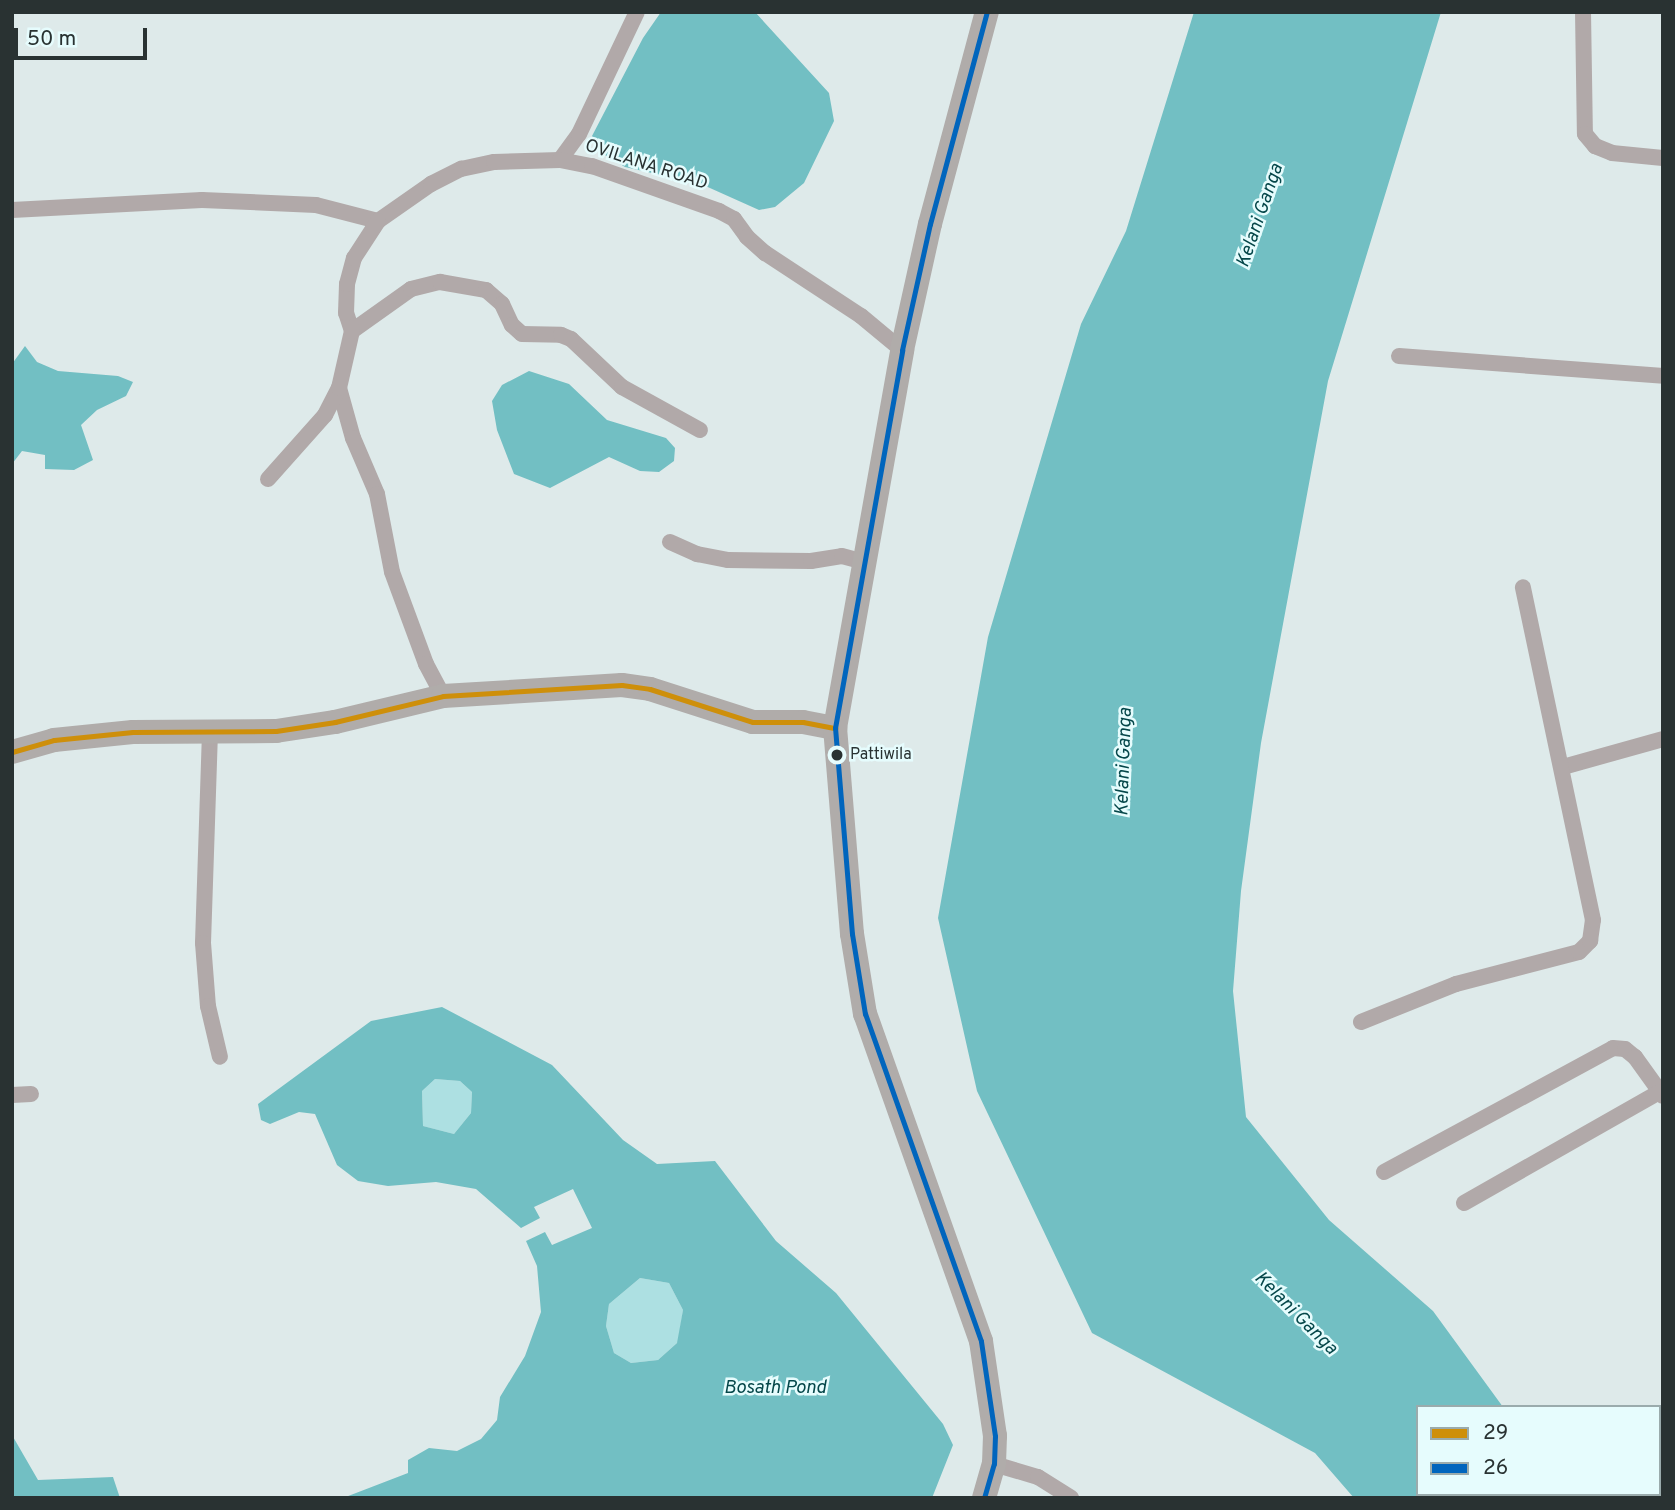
<!DOCTYPE html>
<html>
<head>
<meta charset="utf-8">
<style>
  body { margin:0 }
  #map { position:relative; width:1675px; height:1510px; overflow:hidden; background:#deeaea; font-family:Overpass,sans-serif }
  div>[style] { position:absolute }
  [style*='--x'] { left:calc(var(--x)*1px); top:calc(var(--y)*1px); width:calc(var(--w)*1px); rotate:calc(var(--a)*1deg) }
  .green>* { inset:0; background:#ade0e2 }
  .water>* { inset:0; background:#72bfc3 }
  .street>* { height:16px; margin:-8px; padding:0 8px; transform-origin:8px; border-radius:8px; background:#b1a9a9 }
  .primary>* { height:24px; margin:-12px; padding:0 12px; transform-origin:12px; border-radius:12px; background:#b0acaa }
  .bus-1>* { height:5px; margin:-2.5px; padding:0 2.5px; transform-origin:2.5px; border-radius:2.5px; background:#ce8f0a }
  .bus-2>* { height:5px; margin:-2.5px; padding:0 2.5px; transform-origin:2.5px; border-radius:2.5px; background:#0065bd }
  .dots>* { width:19px; height:19px; translate:-50% -50%; box-sizing:border-box; border:4px solid #e6fcfd; border-radius:50% }
  span { translate:-50% -50%; white-space:nowrap; text-align:center; line-height:1.15; -webkit-text-stroke:5px #e6fcfd; paint-order:stroke }
  .bus-label { font-size:16px; color:#293232 }
  .left { translate:0 -50%; text-align:left }
  .street-label { font-size:18px; color:#293232 }
  .water-label { font-size:19px; color:#05474a; font-style:italic }
  .frame { position:absolute; inset:0; border:14px solid #293232; pointer-events:none }
  .legend { position:absolute; left:1416px; top:1405px; width:245px; height:91px; box-sizing:border-box; background:#e6fcfd; border:2px solid #9aabac; margin:0; padding:9px 12px; list-style:none; font-size:21px; color:#293232 }
  .legend li { display:flex; align-items:center; gap:14px; height:35px }
  .legend b { width:35px; border:2px solid #9aabac }
  .scale { position:absolute; left:14px; top:28px; width:133px; height:32px; box-sizing:border-box; border:4px solid #293232; border-top:0; padding-left:9px; font-size:21px; line-height:24px; white-space:nowrap; color:#293232; -webkit-text-stroke:5px #e6fcfd; paint-order:stroke }
</style>
</head>
<body>
<div id="map">
  <div class="green">
    <div style="clip-path:polygon(435px 1079px,460px 1081px,472px 1092px,471px 1113px,454px 1134px,423px 1126px,422px 1091px)"></div>
    <div style="clip-path:polygon(640px 1278px,669px 1283px,683px 1310px,678px 1342px,658px 1360px,631px 1363px,614px 1353px,606px 1326px,609px 1304px)"></div>
  </div>
  <div class="water">
    <div style="clip-path:polygon(661px 12px,755px 12px,829px 93px,834px 121px,804px 183px,775px 207px,759px 210px,701px 184px,625px 167px,600px 152px,592px 136px,643px 38px)"></div>
    <div style="clip-path:polygon(1194px 12px,1441px 12px,1328px 381px,1261px 743px,1241px 891px,1233px 991px,1246px 1117px,1329px 1220px,1433px 1311px,1503px 1407px,1418px 1407px,1418px 1494px,1598px 1494px,1603px 1498px,1354px 1498px,1315px 1453px,1092px 1333px,977px 1091px,938px 918px,988px 637px,1081px 324px,1126px 231px)"></div>
    <div style="clip-path:polygon(25px 346px,37px 362px,58px 371px,118px 376px,133px 382px,126px 396px,97px 410px,81px 425px,93px 460px,74px 470px,45px 469px,45px 455px,22px 451px,12px 464px,12px 364px)"></div>
    <div style="clip-path:polygon(529px 371px,569px 384px,607px 420px,666px 438px,675px 448px,674px 461px,659px 472px,640px 471px,609px 457px,550px 488px,514px 474px,497px 430px,492px 401px,502px 385px)"></div>
    <div style="clip-path:polygon(evenodd,442px 1007px,552px 1065px,623px 1140px,657px 1164px,715px 1161px,776px 1241px,836px 1293px,943px 1424px,953px 1445px,932px 1498px,343px 1498px,408px 1473px,408px 1460px,429px 1448px,457px 1451px,481px 1439px,497px 1420px,500px 1397px,525px 1356px,541px 1312px,537px 1266px,526px 1241px,545px 1232px,552px 1245px,592px 1228px,573px 1189px,534px 1207px,540px 1218px,521px 1228px,476px 1189px,436px 1182px,388px 1186px,358px 1181px,337px 1165px,315px 1114px,299px 1112px,270px 1124px,261px 1120px,258px 1104px,371px 1021px,442px 1007px,435px 1079px,460px 1081px,472px 1092px,471px 1113px,454px 1134px,423px 1126px,422px 1091px,435px 1079px,442px 1007px,640px 1278px,669px 1283px,683px 1310px,677px 1343px,658px 1360px,631px 1363px,614px 1353px,606px 1326px,609px 1304px,640px 1278px)"></div>
    <div style="clip-path:polygon(12px 1435px,38px 1480px,113px 1477px,120px 1498px,12px 1498px)"></div>
  </div>
  <div class="street">
    <div style="--x:1583;--y:12;--w:122;--a:89.1"></div>
    <div style="--x:1585;--y:134;--w:16;--a:50"></div>
    <div style="--x:1595;--y:146;--w:18;--a:22"></div>
    <div style="--x:1612;--y:153;--w:51;--a:5.6"></div>
    <div style="--x:560;--y:160;--w:32;--a:-54"></div>
    <div style="--x:579;--y:134;--w:135;--a:-64.6"></div>
    <div style="--x:12;--y:210;--w:190;--a:-3"></div>
    <div style="--x:202;--y:200;--w:114;--a:2.5"></div>
    <div style="--x:316;--y:205;--w:64;--a:14.5"></div>
    <div style="--x:378;--y:221;--w:65;--a:-34.9"></div>
    <div style="--x:431;--y:184;--w:34;--a:-27"></div>
    <div style="--x:461;--y:169;--w:34;--a:-12"></div>
    <div style="--x:494;--y:162;--w:66;--a:-1.7"></div>
    <div style="--x:560;--y:160;--w:33;--a:11"></div>
    <div style="--x:592;--y:166;--w:135;--a:19.5"></div>
    <div style="--x:719;--y:211;--w:17;--a:28"></div>
    <div style="--x:734;--y:219;--w:22;--a:54"></div>
    <div style="--x:747;--y:237;--w:24;--a:42"></div>
    <div style="--x:765;--y:253;--w:115;--a:33.3"></div>
    <div style="--x:861;--y:316;--w:53;--a:39.7"></div>
    <div style="--x:352;--y:331;--w:72;--a:-35.4"></div>
    <div style="--x:411;--y:289;--w:30;--a:-14"></div>
    <div style="--x:440;--y:282;--w:47;--a:9.9"></div>
    <div style="--x:486;--y:290;--w:21;--a:41"></div>
    <div style="--x:502;--y:304;--w:23;--a:65"></div>
    <div style="--x:512;--y:325;--w:13;--a:42"></div>
    <div style="--x:522;--y:334;--w:39;--a:1"></div>
    <div style="--x:561;--y:335;--w:11;--a:22"></div>
    <div style="--x:571;--y:339;--w:70;--a:43.3"></div>
    <div style="--x:622;--y:387;--w:89;--a:28.9"></div>
    <div style="--x:1399;--y:356;--w:265;--a:4.3"></div>
    <div style="--x:339;--y:388;--w:52;--a:74.4"></div>
    <div style="--x:353;--y:438;--w:61;--a:66.8"></div>
    <div style="--x:377;--y:494;--w:79;--a:79.1"></div>
    <div style="--x:392;--y:572;--w:98;--a:69.7"></div>
    <div style="--x:426;--y:664;--w:36;--a:62"></div>
    <div style="--x:268;--y:479;--w:86;--a:-48.3"></div>
    <div style="--x:325;--y:415;--w:30;--a:-63"></div>
    <div style="--x:339;--y:388;--w:58;--a:-77.2"></div>
    <div style="--x:352;--y:331;--w:19;--a:-108"></div>
    <div style="--x:346;--y:313;--w:29;--a:-88"></div>
    <div style="--x:347;--y:284;--w:27;--a:-75"></div>
    <div style="--x:354;--y:258;--w:44;--a:-57"></div>
    <div style="--x:670;--y:542;--w:30;--a:24"></div>
    <div style="--x:697;--y:554;--w:32;--a:11"></div>
    <div style="--x:728;--y:560;--w:83;--a:0.7"></div>
    <div style="--x:811;--y:561;--w:31;--a:-9"></div>
    <div style="--x:842;--y:556;--w:24;--a:15"></div>
    <div style="--x:210;--y:732;--w:211;--a:91.9"></div>
    <div style="--x:203;--y:943;--w:63;--a:85.5"></div>
    <div style="--x:208;--y:1006;--w:52;--a:76.8"></div>
    <div style="--x:1563;--y:767;--w:104;--a:-15.6"></div>
    <div style="--x:1361;--y:1022;--w:102;--a:-21.8"></div>
    <div style="--x:1456;--y:984;--w:127;--a:-14.6"></div>
    <div style="--x:1579;--y:952;--w:16;--a:-45"></div>
    <div style="--x:1590;--y:941;--w:21;--a:-82"></div>
    <div style="--x:1593;--y:920;--w:340;--a:-101.9"></div>
    <div style="--x:12;--y:1095;--w:19;--a:-3"></div>
    <div style="--x:1384;--y:1172;--w:260;--a:-28.4"></div>
    <div style="--x:1613;--y:1048;--w:12;--a:5"></div>
    <div style="--x:1625;--y:1049;--w:13;--a:39"></div>
    <div style="--x:1635;--y:1057;--w:48;--a:54.3"></div>
    <div style="--x:1464;--y:1203;--w:224;--a:-29.6"></div>
    <div style="--x:994;--y:1464;--w:46;--a:16.5"></div>
    <div style="--x:1038;--y:1477;--w:39;--a:32"></div>
  </div>
  <div class="primary">
    <div style="--x:12;--y:752;--w:44;--a:-15.9"></div>
    <div style="--x:54;--y:740;--w:79;--a:-5.8"></div>
    <div style="--x:133;--y:732;--w:143;--a:-0.4"></div>
    <div style="--x:276;--y:731;--w:60;--a:-8.7"></div>
    <div style="--x:335;--y:722;--w:111;--a:-13.5"></div>
    <div style="--x:443;--y:696;--w:179;--a:-3.5"></div>
    <div style="--x:622;--y:685;--w:28;--a:8"></div>
    <div style="--x:650;--y:689;--w:108;--a:17.8"></div>
    <div style="--x:753;--y:722;--w:50;--a:0"></div>
    <div style="--x:803;--y:722;--w:33;--a:11"></div>
    <div style="--x:984;--y:1498;--w:35;--a:-74"></div>
    <div style="--x:994;--y:1464;--w:28;--a:-88"></div>
    <div style="--x:995;--y:1436;--w:96;--a:-98.4"></div>
    <div style="--x:981;--y:1341;--w:347;--a:-109.5"></div>
    <div style="--x:865;--y:1014;--w:81;--a:-99.2"></div>
    <div style="--x:852;--y:934;--w:207;--a:-94.7"></div>
    <div style="--x:835;--y:728;--w:384;--a:-79.9"></div>
    <div style="--x:902;--y:350;--w:129;--a:-77.5"></div>
    <div style="--x:930;--y:224;--w:220;--a:-75"></div>
  </div>
  <div class="bus-1">
    <div style="--x:12;--y:752;--w:44;--a:-15.9"></div>
    <div style="--x:54;--y:740;--w:79;--a:-5.8"></div>
    <div style="--x:133;--y:732;--w:143;--a:-0.4"></div>
    <div style="--x:276;--y:731;--w:60;--a:-8.7"></div>
    <div style="--x:335;--y:722;--w:111;--a:-13.5"></div>
    <div style="--x:443;--y:696;--w:179;--a:-3.5"></div>
    <div style="--x:622;--y:685;--w:28;--a:8"></div>
    <div style="--x:650;--y:689;--w:108;--a:17.8"></div>
    <div style="--x:753;--y:722;--w:50;--a:0"></div>
    <div style="--x:803;--y:722;--w:33;--a:11"></div>
  </div>
  <div class="bus-2">
    <div style="--x:984;--y:1498;--w:35;--a:-74"></div>
    <div style="--x:994;--y:1464;--w:28;--a:-88"></div>
    <div style="--x:995;--y:1436;--w:96;--a:-98.4"></div>
    <div style="--x:981;--y:1341;--w:347;--a:-109.5"></div>
    <div style="--x:865;--y:1014;--w:81;--a:-99.2"></div>
    <div style="--x:852;--y:934;--w:207;--a:-94.7"></div>
    <div style="--x:835;--y:728;--w:384;--a:-79.9"></div>
    <div style="--x:902;--y:350;--w:129;--a:-77.5"></div>
    <div style="--x:930;--y:224;--w:220;--a:-75"></div>
  </div>
  <div class="dots">
    <div style="left:837px;top:755px;background:#293232"></div>
  </div>
  <div class="bus-label">
    <span class="left" style="left:850px;top:755px">Pattiwila</span>
  </div>
  <div class="street-label">
    <span style="left:646px;top:166px;rotate:18deg">OVILANA ROAD</span>
  </div>
  <div class="water-label">
    <span style="left:1261px;top:216px;rotate:-71deg">Kelani Ganga</span>
    <span style="left:1125px;top:762px;rotate:-88deg">Kelani Ganga</span>
    <span style="left:1295px;top:1314px;rotate:45deg">Kelani Ganga</span>
    <span style="left:775px;top:1389px">Bosath Pond</span>
  </div>
  <div class="frame"></div>
  <ul class="legend">
  <li><b style="height:9px;background:#ce8f0a"></b>29</li>
  <li><b style="height:9px;background:#0065bd"></b>26</li>
  </ul>
  <div class="scale">50 m</div>
</div>
</body>
</html>
